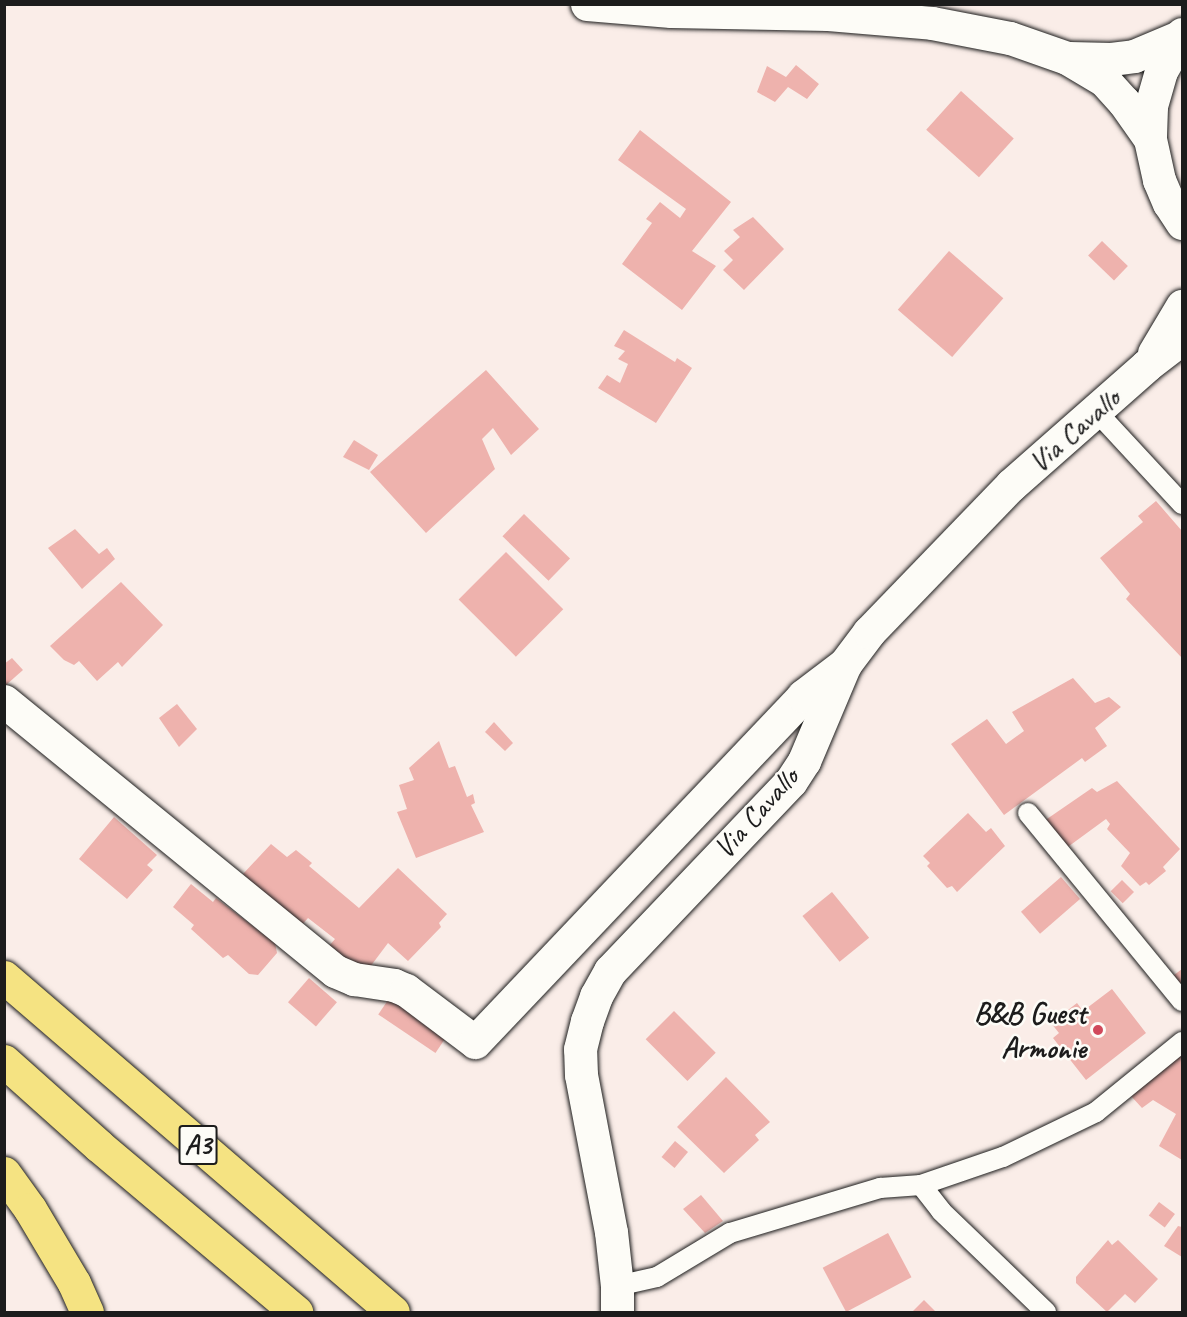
<!DOCTYPE html>
<html>
<head>
<meta charset="utf-8">
<style>
  body { margin:0 }
  #map { position:relative; width:1187px; height:1317px; overflow:hidden; background:#faede8; font-family:Caveat,sans-serif }
  div>[style] { position:absolute }
  [style*='--x'] { left:calc(var(--x)*1px); top:calc(var(--y)*1px); width:calc(var(--w)*1px); rotate:calc(var(--a)*1deg) }
  .building>* { inset:0; background:#eeb2ad; transform-origin:0 0 }
  .roads { filter:drop-shadow(0 0 2px #1c1c1c) drop-shadow(0 0 2px #1c1c1c) }
  .service>* { height:20px; margin:-10px; padding:0 10px; transform-origin:10px; border-radius:10px; background:#fdfcf7 }
  .minor>* { height:33px; margin:-16.5px; padding:0 16.5px; transform-origin:16.5px; border-radius:16.5px; background:#fdfcf7 }
  .tertiary>* { height:33px; margin:-16.5px; padding:0 16.5px; transform-origin:16.5px; border-radius:16.5px; background:#fdfcf7 }
  .secondary>* { height:33px; margin:-16.5px; padding:0 16.5px; transform-origin:16.5px; border-radius:16.5px; background:#fdfcf7 }
  .motorway>* { height:33px; margin:-16.5px; padding:0 16.5px; transform-origin:16.5px; border-radius:16.5px; background:#f5e382 }
  .dots>* { width:16px; height:16px; translate:-50% -50%; box-sizing:border-box; border:3px solid #fdfcf7; border-radius:50% }
  span { translate:-50% -50%; white-space:nowrap; text-align:center; line-height:1.15; -webkit-text-stroke:5px #fdfcf7; paint-order:stroke }
  .shield-label span { padding:2px 4px; background:#fdfcf7; border:2px solid; border-radius:4px; -webkit-text-stroke-width:0 }
  .shield-label { font-size:28px; color:#1c1c1c; font-weight:700 }
  .street-label { font-size:30px; color:#1c1c1c }
  .poi-label { font-size:30px; color:#1c1c1c; font-weight:700 }
  .right { translate:-100% -50%; text-align:right }
  .frame { position:absolute; inset:0; border:6px solid #1c1c1c; pointer-events:none }
</style>
</head>
<body>
<div id="map">
  <div class="building">
    <div style="clip-path:polygon(796px 65px,819px 84px,807px 99px,788px 87px,775px 102px,757px 92px,767px 66px,786px 77px)"></div>
    <div style="left:961px;top:91px;width:71px;height:52px;rotate:42deg"></div>
    <div style="clip-path:polygon(640px 130px,731px 202px,692px 251px,716px 266px,682px 310px,622px 264px,652px 223px,646px 219px,660px 202px,680px 218px,686px 209px,618px 160px)"></div>
    <div style="clip-path:polygon(753px 217px,784px 249px,744px 290px,723px 270px,733px 260px,724px 251px,740px 237px,733px 230px)"></div>
    <div style="left:1102px;top:241px;width:36px;height:20px;rotate:44deg"></div>
    <div style="left:949px;top:251px;width:72px;height:78px;rotate:41deg"></div>
    <div style="clip-path:polygon(624px 330px,675px 362px,677px 358px,692px 368px,656px 423px,598px 388px,607px 375px,620px 383px,628px 364px,618px 359px,625px 351px,614px 346px)"></div>
    <div style="clip-path:polygon(486px 370px,539px 429px,511px 455px,493px 428px,482px 439px,495px 469px,426px 533px,370px 472px)"></div>
    <div style="clip-path:polygon(354px 440px,378px 455px,369px 470px,343px 457px)"></div>
    <div style="clip-path:polygon(1156px 501px,1182px 531px,1182px 658px,1126px 599px,1130px 594px,1100px 558px,1143px 522px,1138px 516px)"></div>
    <div style="left:524px;top:514px;width:64px;height:31px;rotate:44deg"></div>
    <div style="clip-path:polygon(75px 529px,99px 554px,107px 548px,115px 559px,82px 589px,48px 548px)"></div>
    <div style="left:506px;top:552px;width:81px;height:67px;rotate:45deg"></div>
    <div style="clip-path:polygon(121px 582px,163px 625px,122px 667px,118px 662px,97px 681px,79px 661px,74px 665px,64px 660px,50px 646px)"></div>
    <div style="clip-path:polygon(12px 658px,23px 670px,6px 685px,4px 664px)"></div>
    <div style="clip-path:polygon(1073px 678px,1095px 703px,1109px 697px,1121px 707px,1095px 728px,1107px 746px,1085px 762px,1082px 758px,1004px 815px,951px 744px,987px 719px,1006px 744px,1024px 731px,1012px 712px)"></div>
    <div style="clip-path:polygon(177px 704px,197px 729px,179px 747px,159px 718px)"></div>
    <div style="clip-path:polygon(494px 722px,513px 743px,505px 751px,485px 732px)"></div>
    <div style="clip-path:polygon(439px 741px,449px 768px,455px 766px,467px 797px,473px 794px,475px 803px,471px 805px,484px 832px,416px 858px,397px 812px,407px 809px,399px 785px,414px 780px,409px 768px)"></div>
    <div style="clip-path:polygon(1117px 781px,1180px 849px,1163px 867px,1166px 871px,1149px 885px,1146px 882px,1140px 886px,1121px 866px,1130px 853px,1107px 829px,1110px 824px,1106px 819px,1065px 849px,1044px 821px,1092px 788px,1097px 792px)"></div>
    <div style="clip-path:polygon(968px 813px,986px 832px,991px 828px,1005px 846px,957px 892px,952px 886px,947px 888px,927px 866px,930px 863px,923px 856px)"></div>
    <div style="clip-path:polygon(114px 817px,157px 855px,147px 865px,153px 870px,127px 899px,79px 859px)"></div>
    <div style="clip-path:polygon(271px 844px,287px 857px,296px 850px,312px 863px,309px 866px,359px 908px,398px 868px,447px 914px,439px 923px,441px 927px,408px 961px,388px 943px,364px 975px,329px 946px,335px 939px,308px 918px,300px 927px,243px 874px)"></div>
    <div style="left:1061px;top:877px;width:29px;height:53px;rotate:49deg"></div>
    <div style="left:1122px;top:880px;width:17px;height:16px;rotate:45deg"></div>
    <div style="clip-path:polygon(191px 884px,213px 902px,216px 898px,275px 943px,277px 953px,258px 975px,249px 974px,228px 955px,223px 958px,191px 929px,194px 925px,173px 907px)"></div>
    <div style="left:832px;top:892px;width:59px;height:38px;rotate:51deg"></div>
    <div style="clip-path:polygon(1182px 969px,1182px 995px,1170px 978px)"></div>
    <div style="left:309px;top:978px;width:37px;height:32px;rotate:41deg"></div>
    <div style="clip-path:polygon(1112px 989px,1146px 1033px,1086px 1080px,1053px 1038px,1059px 1033px,1051px 1023px,1077px 1003px,1083px 1011px)"></div>
    <div style="left:390px;top:997px;width:69px;height:21px;rotate:34deg"></div>
    <div style="left:674px;top:1011px;width:59px;height:40px;rotate:45deg"></div>
    <div style="clip-path:polygon(1182px 1053px,1182px 1160px,1159px 1146px,1176px 1114px,1153px 1100px,1142px 1108px,1131px 1096px)"></div>
    <div style="clip-path:polygon(726px 1077px,770px 1122px,755px 1135px,759px 1140px,724px 1173px,677px 1127px)"></div>
    <div style="left:675px;top:1141px;width:17px;height:21px;rotate:40deg"></div>
    <div style="clip-path:polygon(701px 1195px,723px 1221px,705px 1233px,683px 1209px)"></div>
    <div style="left:1159px;top:1202px;width:20px;height:17px;rotate:37deg"></div>
    <div style="clip-path:polygon(1178px 1226px,1182px 1227px,1182px 1257px,1164px 1246px)"></div>
    <div style="left:888px;top:1233px;width:50px;height:74px;rotate:62deg"></div>
    <div style="clip-path:polygon(1108px 1240px,1112px 1245px,1118px 1240px,1158px 1279px,1135px 1303px,1125px 1294px,1107px 1312px,1076px 1283px,1076px 1277px)"></div>
    <div style="clip-path:polygon(924px 1300px,936px 1312px,912px 1312px)"></div>
  </div>
  <div class="roads">
    <div class="service">
      <div style="--x:1096;--y:411;--w:127;--a:47.2"></div>
      <div style="--x:1028;--y:813;--w:243;--a:50.7"></div>
      <div style="--x:921;--y:1185;--w:33;--a:52"></div>
      <div style="--x:941;--y:1211;--w:146;--a:43.9"></div>
      <div style="--x:617;--y:1286;--w:41;--a:-12.7"></div>
      <div style="--x:657;--y:1277;--w:85;--a:-31.1"></div>
      <div style="--x:730;--y:1233;--w:157;--a:-16.7"></div>
      <div style="--x:880;--y:1188;--w:41;--a:-4.2"></div>
      <div style="--x:921;--y:1185;--w:87;--a:-18.9"></div>
      <div style="--x:1003;--y:1157;--w:103;--a:-25.8"></div>
      <div style="--x:1096;--y:1112;--w:111;--a:-39.1"></div>
    </div>
    <div class="minor">
      <div style="--x:4;--y:701;--w:427;--a:39.2"></div>
      <div style="--x:335;--y:971;--w:21;--a:23"></div>
      <div style="--x:354;--y:979;--w:40;--a:8.5"></div>
      <div style="--x:394;--y:985;--w:13;--a:23"></div>
      <div style="--x:406;--y:990;--w:86;--a:37"></div>
      <div style="--x:475;--y:1042;--w:477;--a:-46.5"></div>
      <div style="--x:803;--y:696;--w:53;--a:-37.3"></div>
    </div>
    <div class="tertiary">
      <div style="--x:587;--y:4;--w:84;--a:4.8"></div>
      <div style="--x:671;--y:11;--w:157;--a:1.1"></div>
      <div style="--x:828;--y:14;--w:104;--a:4.9"></div>
      <div style="--x:932;--y:23;--w:79;--a:10.9"></div>
      <div style="--x:1010;--y:38;--w:60;--a:19.3"></div>
      <div style="--x:1067;--y:58;--w:43;--a:30.7"></div>
      <div style="--x:1104;--y:80;--w:30;--a:48"></div>
      <div style="--x:1124;--y:102;--w:45;--a:54.9"></div>
      <div style="--x:1069;--y:58;--w:42;--a:1.4"></div>
      <div style="--x:1111;--y:59;--w:23;--a:-7"></div>
      <div style="--x:1134;--y:56;--w:49;--a:-22.9"></div>
    </div>
    <div class="secondary">
      <div style="--x:1182;--y:34;--w:43;--a:119.6"></div>
      <div style="--x:1161;--y:71;--w:37;--a:106"></div>
      <div style="--x:1151;--y:107;--w:32;--a:92"></div>
      <div style="--x:1150;--y:139;--w:42;--a:77.6"></div>
      <div style="--x:1159;--y:180;--w:25;--a:67"></div>
      <div style="--x:1169;--y:203;--w:24;--a:57"></div>
      <div style="--x:1154;--y:353;--w:55;--a:-59.2"></div>
      <div style="--x:617;--y:1312;--w:26;--a:-90"></div>
      <div style="--x:617;--y:1286;--w:54;--a:-96.3"></div>
      <div style="--x:611;--y:1232;--w:160;--a:-100.8"></div>
      <div style="--x:581;--y:1075;--w:26;--a:-92"></div>
      <div style="--x:580;--y:1049;--w:29;--a:-76"></div>
      <div style="--x:587;--y:1021;--w:27;--a:-70"></div>
      <div style="--x:596;--y:996;--w:29;--a:-61"></div>
      <div style="--x:610;--y:971;--w:262;--a:-46.4"></div>
      <div style="--x:791;--y:781;--w:24;--a:-57"></div>
      <div style="--x:804;--y:761;--w:105;--a:-67.1"></div>
      <div style="--x:845;--y:664;--w:40;--a:-53"></div>
      <div style="--x:869;--y:632;--w:204;--a:-46"></div>
      <div style="--x:1011;--y:485;--w:181;--a:-41.4"></div>
      <div style="--x:1147;--y:365;--w:44;--a:-37.6"></div>
    </div>
    <div class="motorway">
      <div style="--x:4;--y:977;--w:513;--a:40.73"></div>
      <div style="--x:4;--y:1061;--w:127;--a:41.8"></div>
      <div style="--x:99;--y:1146;--w:258;--a:40.1"></div>
      <div style="--x:4;--y:1173;--w:44;--a:54.2"></div>
      <div style="--x:30;--y:1209;--w:86;--a:59.3"></div>
      <div style="--x:74;--y:1283;--w:32;--a:66"></div>
    </div>
  </div>
  <div class="dots">
    <div style="left:1098px;top:1030px;background:#d1495b"></div>
  </div>
  <div class="shield-label">
    <span style="left:198px;top:1145px">A3</span>
  </div>
  <div class="street-label">
    <span style="left:1074px;top:430px;rotate:-41deg">Via Cavallo</span>
    <span style="left:756px;top:813px;rotate:-48deg">Via Cavallo</span>
  </div>
  <div class="poi-label">
    <span class="right" style="left:1086px;top:1030px">B&amp;B Guest<br>Armonie</span>
  </div>
  <div class="frame"></div>
</div>
</body>
</html>
